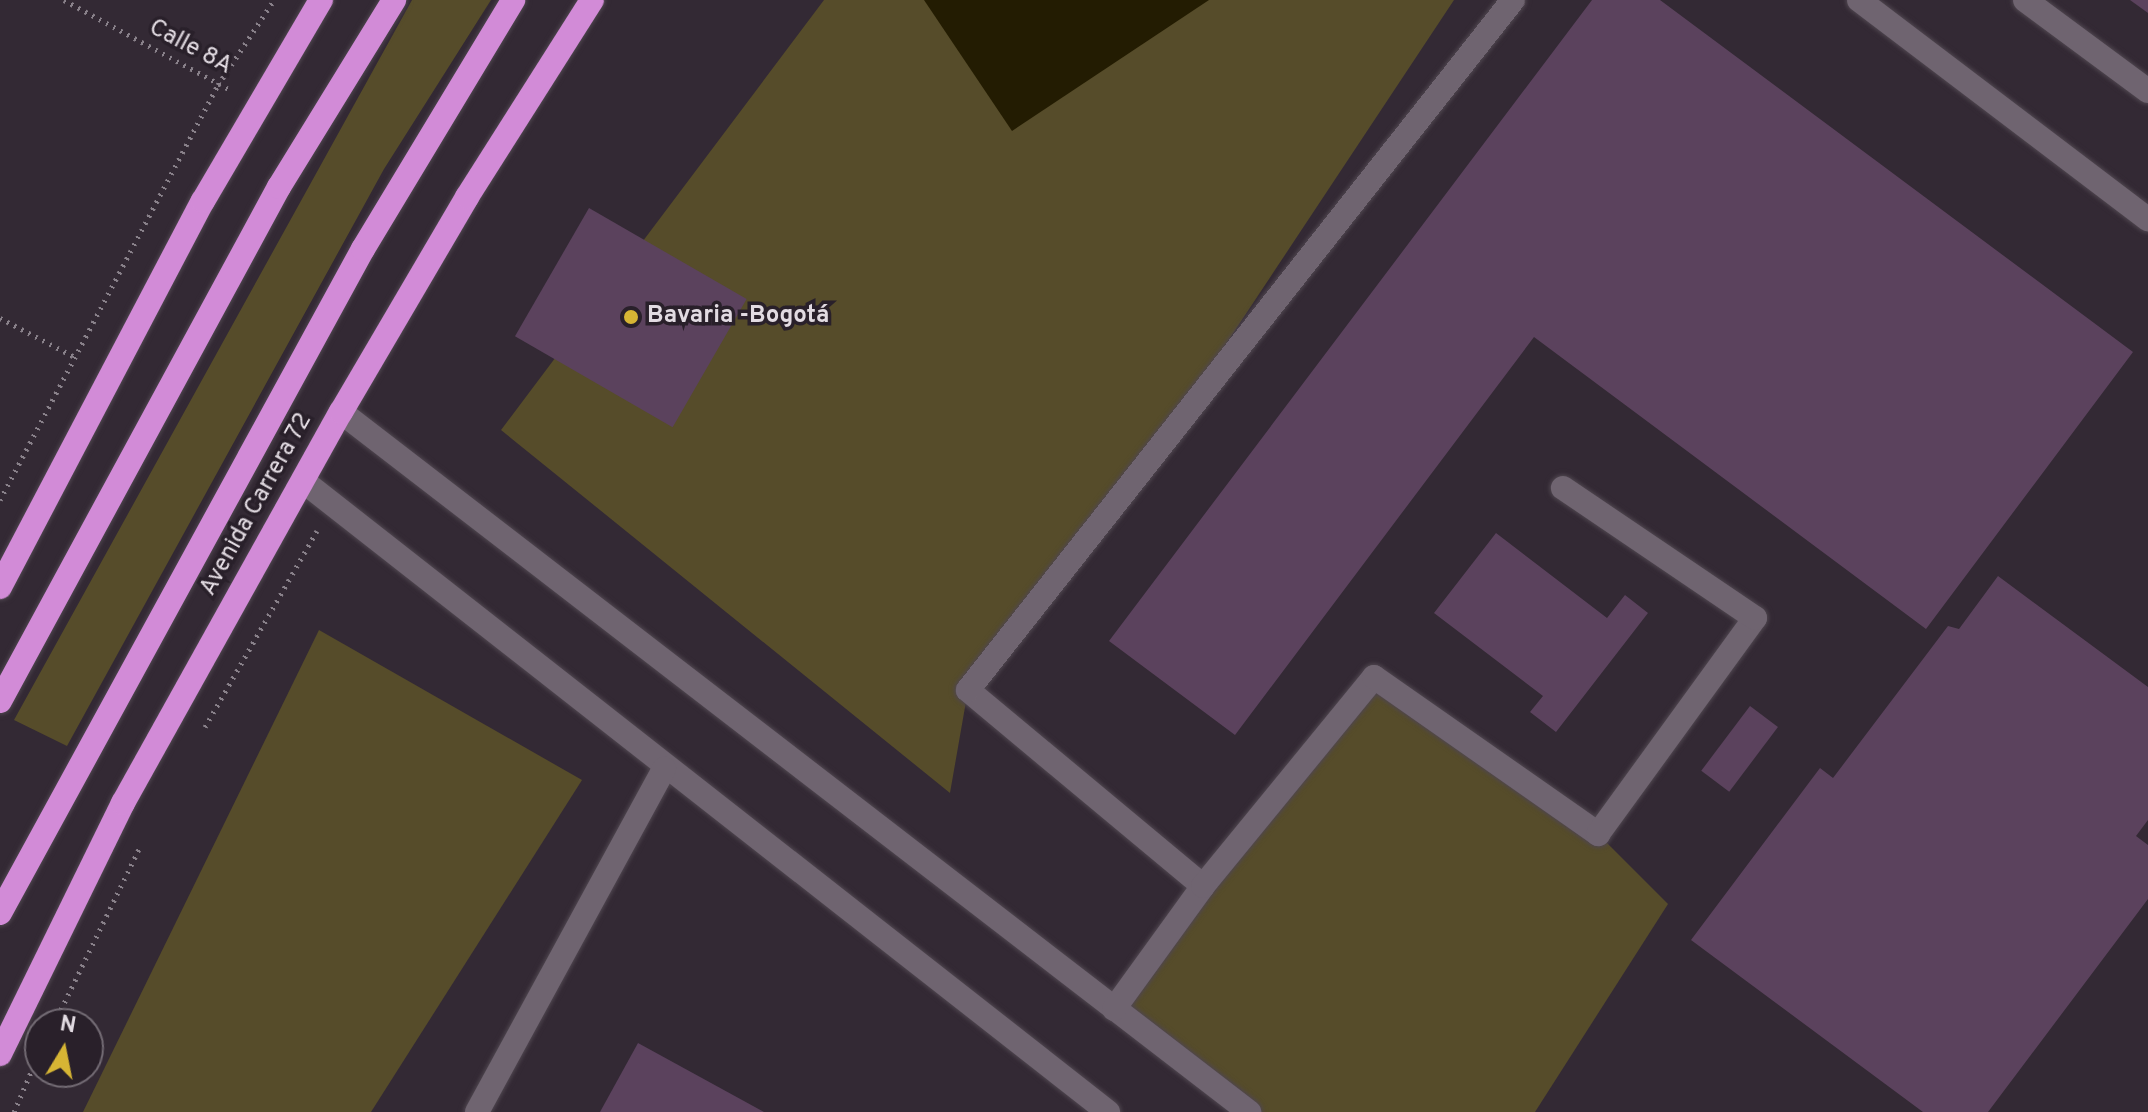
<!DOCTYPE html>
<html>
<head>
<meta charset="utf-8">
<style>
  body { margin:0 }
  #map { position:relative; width:2148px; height:1112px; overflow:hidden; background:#332934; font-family:Overpass,sans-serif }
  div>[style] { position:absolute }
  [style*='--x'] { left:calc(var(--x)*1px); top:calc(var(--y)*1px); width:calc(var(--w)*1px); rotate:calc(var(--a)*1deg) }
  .green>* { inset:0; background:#564c2a }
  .water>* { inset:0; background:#231c02 }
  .building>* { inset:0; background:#5b425d; transform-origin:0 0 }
  .path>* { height:5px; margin-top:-2.5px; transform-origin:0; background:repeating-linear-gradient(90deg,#89818a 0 2px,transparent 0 8px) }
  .roads { filter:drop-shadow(0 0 2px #4f464f) drop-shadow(0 0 2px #4f464f) }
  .minor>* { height:24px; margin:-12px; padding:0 12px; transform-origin:12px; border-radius:12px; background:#6f6470 }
  .highway>* { height:24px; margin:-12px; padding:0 12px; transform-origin:12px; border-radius:12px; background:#d28bd7 }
  .dots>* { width:22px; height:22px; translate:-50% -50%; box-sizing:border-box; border:4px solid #29202a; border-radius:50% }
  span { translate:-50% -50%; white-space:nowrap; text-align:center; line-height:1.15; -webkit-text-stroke:7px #29202a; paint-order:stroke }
  .street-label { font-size:24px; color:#e2dbe2 }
  .poi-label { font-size:24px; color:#e2dbe2; font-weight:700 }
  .left { translate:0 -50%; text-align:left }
  .north { position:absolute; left:24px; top:1008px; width:80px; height:80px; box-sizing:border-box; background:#29202a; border:2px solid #736b74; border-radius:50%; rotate:10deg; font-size:22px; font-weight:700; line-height:32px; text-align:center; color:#e2dbe2 }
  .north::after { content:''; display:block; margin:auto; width:28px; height:36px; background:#d6b534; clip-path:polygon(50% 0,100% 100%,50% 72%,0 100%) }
</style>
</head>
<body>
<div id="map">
  <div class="green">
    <div style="clip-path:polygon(412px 0,491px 0,384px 169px,67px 746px,14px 720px)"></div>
    <div style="clip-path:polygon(824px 0,1454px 0,1139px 475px,968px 690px,950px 793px,501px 430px)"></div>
    <div style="clip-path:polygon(319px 630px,582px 780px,371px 1112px,83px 1112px)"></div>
    <div style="clip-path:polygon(1374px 677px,1598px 834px,1668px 904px,1535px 1112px,1249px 1112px,1114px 1009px)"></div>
  </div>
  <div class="water">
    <div style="clip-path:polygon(924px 0,1209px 0,1012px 131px)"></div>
  </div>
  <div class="building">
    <div style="clip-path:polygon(1592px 0,1660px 0,2133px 352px,1926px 629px,1534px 337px,1235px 735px,1109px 641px)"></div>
    <div style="clip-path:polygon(2130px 0,2148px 0,2148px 13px)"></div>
    <div style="left:589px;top:208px;width:182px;height:148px;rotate:30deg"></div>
    <div style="clip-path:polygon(1496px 533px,1607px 618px,1625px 595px,1648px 613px,1556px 732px,1530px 712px,1543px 696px,1434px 613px)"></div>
    <div style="clip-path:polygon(1998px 576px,2148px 687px,2148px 820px,2136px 836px,2148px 845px,2148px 899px,1988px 1112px,1923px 1112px,1691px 940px,1820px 768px,1833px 778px,1948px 626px,1959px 629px)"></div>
    <div style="left:1750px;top:706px;width:35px;height:81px;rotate:37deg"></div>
    <div style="clip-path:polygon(638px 1043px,764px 1112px,600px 1112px)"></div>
  </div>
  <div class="path">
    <div style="--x:64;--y:0;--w:191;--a:28.4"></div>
    <div style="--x:0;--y:318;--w:87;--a:27.5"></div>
    <div style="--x:0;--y:500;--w:469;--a:-62.3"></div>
    <div style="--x:218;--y:85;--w:102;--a:-56.6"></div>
    <div style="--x:205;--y:727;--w:226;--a:-60.3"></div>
    <div style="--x:54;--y:1024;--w:199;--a:-64.1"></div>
    <div style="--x:14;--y:1112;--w:66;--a:-66.9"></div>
  </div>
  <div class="roads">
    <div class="minor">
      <div style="--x:1859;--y:0;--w:363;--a:37.2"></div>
      <div style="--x:2025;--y:0;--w:153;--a:36.5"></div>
      <div style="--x:341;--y:412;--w:1147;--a:37.63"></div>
      <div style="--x:303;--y:481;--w:1023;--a:38.09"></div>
      <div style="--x:1203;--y:886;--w:306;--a:-140.2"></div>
      <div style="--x:968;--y:690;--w:879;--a:-51.7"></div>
      <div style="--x:1114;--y:1009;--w:152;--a:-54.1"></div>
      <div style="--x:1203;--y:886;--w:270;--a:-50.7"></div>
      <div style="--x:1374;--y:677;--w:274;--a:35"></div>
      <div style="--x:1598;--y:834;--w:267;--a:-54"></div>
      <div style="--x:1755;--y:618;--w:232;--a:-145.9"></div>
      <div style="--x:477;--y:1112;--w:391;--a:-61.4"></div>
    </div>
    <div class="highway">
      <div style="--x:0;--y:587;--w:436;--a:-62.3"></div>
      <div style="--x:203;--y:201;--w:233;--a:-59.6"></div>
      <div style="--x:0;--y:701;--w:585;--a:-61.51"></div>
      <div style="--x:279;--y:187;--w:220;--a:-58.4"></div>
      <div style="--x:0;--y:913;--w:757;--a:-61.34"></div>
      <div style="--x:363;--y:249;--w:291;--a:-58.9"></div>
      <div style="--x:0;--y:1054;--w:280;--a:-63.9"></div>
      <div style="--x:123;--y:803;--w:448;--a:-60.9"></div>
      <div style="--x:341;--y:412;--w:249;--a:-59.6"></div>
      <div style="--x:467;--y:197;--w:233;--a:-57.6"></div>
    </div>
  </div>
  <div class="dots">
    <div style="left:631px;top:317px;background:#d6b534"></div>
  </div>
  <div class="street-label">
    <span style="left:190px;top:48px;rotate:28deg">Calle 8A</span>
    <span style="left:257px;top:505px;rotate:-61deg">Avenida Carrera 72</span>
  </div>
  <div class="poi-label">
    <span class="left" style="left:647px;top:317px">Bavaria -Bogotá</span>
  </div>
  <div class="north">N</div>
</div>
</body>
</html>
